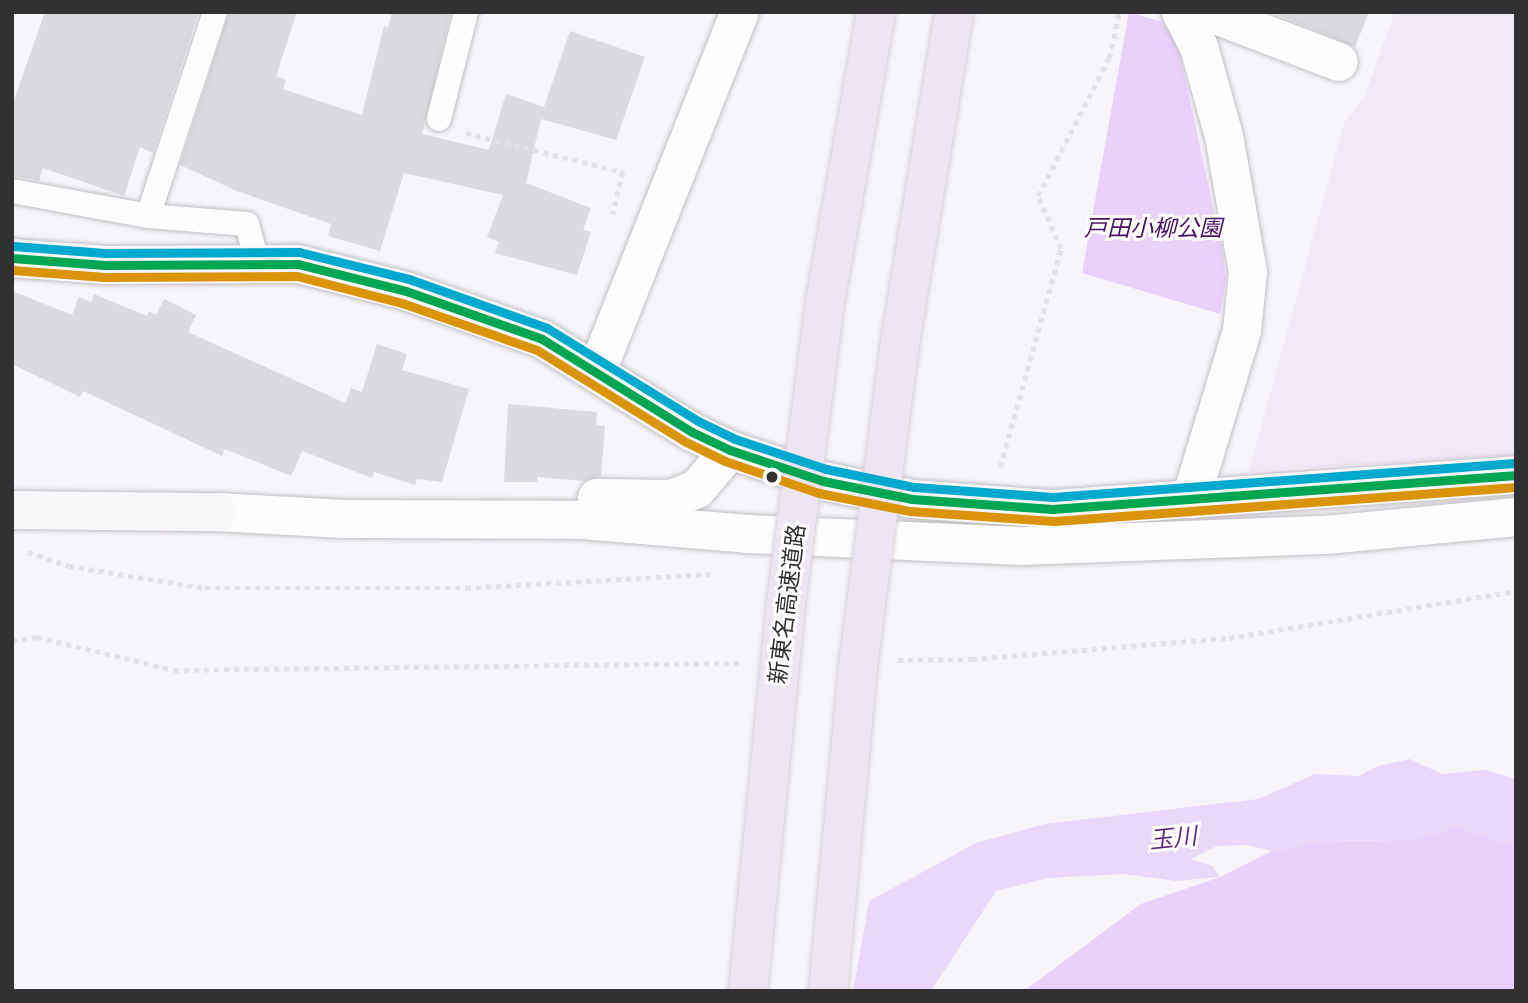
<!DOCTYPE html>
<html>
<head>
<meta charset="utf-8">
<style>
  body { margin:0 }
  #map { position:relative; width:1528px; height:1003px; overflow:hidden; background:#f7f4fa; font-family:Merriweather,"Noto Sans JP",serif }
  div>[style] { position:absolute }
  [style*='--x'] { left:calc(var(--x)*1px); top:calc(var(--y)*1px); width:calc(var(--w)*1px); rotate:calc(var(--a)*1deg) }
  .built>* { inset:0; background:#f0e9f6 }
  .green>* { inset:0; background:#e8d1fb }
  .water>* { inset:0; background:#ead8f9 }
  .building>* { inset:0; background:#dcdade }
  .path>* { height:4.5px; margin-top:-2.25px; transform-origin:0; background:repeating-linear-gradient(90deg,#e3e1e3 0 5px,transparent 0 10px) }
  .roads { filter:drop-shadow(0 0 2px #c2bfc4) drop-shadow(0 0 2px #c2bfc4) }
  .lane>* { height:24px; margin:-12px; padding:0 12px; transform-origin:12px; border-radius:12px; background:#fefdfe }
  .street>* { height:38px; margin:-19px; padding:0 19px; transform-origin:19px; border-radius:19px; background:#fefdfe }
  .secondary>* { height:38px; margin:-19px; padding:0 19px; transform-origin:19px; border-radius:19px; background:#f9f7fa }
  .bridges { filter:drop-shadow(0 0 2px #d3d2d5) drop-shadow(0 0 2px #d3d2d5) }
  .highway-bridge>* { height:38px; margin:-19px; padding:0 19px; transform-origin:19px; border-radius:19px; background:#ede6f2 }
  .bus-1>* { height:9px; margin:-4.5px; padding:0 4.5px; transform-origin:4.5px; border-radius:4.5px; background:#00a651 }
  .bus-2>* { height:9px; margin:-4.5px; padding:0 4.5px; transform-origin:4.5px; border-radius:4.5px; background:#da9408 }
  .bus-3>* { height:9px; margin:-4.5px; padding:0 4.5px; transform-origin:4.5px; border-radius:4.5px; background:#00a9ce }
  .dots>* { width:19px; height:19px; translate:-50% -50%; box-sizing:border-box; border:4px solid #fff; border-radius:50% }
  span { translate:-50% -50%; white-space:nowrap; text-align:center; line-height:1.15; -webkit-text-stroke:6px #fff; paint-order:stroke }
  .park-label { font-size:23px; color:#471265; font-style:italic }
  .street-label { font-size:23px; color:#333034 }
  .water-label { font-size:24px; color:#5f2d7f; font-style:italic }
  .frame { position:absolute; inset:0; border:14px solid #333034; pointer-events:none }
</style>
</head>
<body>
<div id="map">
  <div class="built">
    <div style="clip-path:polygon(1395px 12px,1516px 12px,1516px 455px,1249px 471px,1345px 121px,1364px 98px)"></div>
  </div>
  <div class="green">
    <div style="clip-path:polygon(1129px 12px,1162px 22px,1177px 41px,1222px 248px,1226px 279px,1220px 314px,1082px 273px)"></div>
    <div style="clip-path:polygon(1456px 827px,1516px 846px,1516px 991px,1024px 991px,1141px 904px,1220px 877px,1272px 851px,1323px 841px,1412px 840px)"></div>
  </div>
  <div class="water">
    <div style="clip-path:polygon(1410px 759px,1442px 774px,1485px 770px,1516px 779px,1516px 846px,1456px 827px,1412px 840px,1323px 841px,1272px 851px,1247px 845px,1217px 846px,1191px 859px,1212px 866px,1220px 877px,1176px 881px,1124px 874px,1048px 878px,996px 891px,931px 991px,853px 991px,869px 901px,976px 843px,1045px 824px,1258px 799px,1315px 774px,1359px 776px,1378px 766px)"></div>
  </div>
  <div class="building">
    <div style="clip-path:polygon(45px 12px,199px 12px,153px 153px,140px 147px,124px 196px,43px 168px,39px 181px,12px 176px,12px 106px)"></div>
    <div style="clip-path:polygon(229px 12px,297px 12px,276px 76px,286px 80px,283px 89px,362px 115px,384px 26px,388px 28px,392px 12px,451px 12px,422px 134px,489px 150px,506px 94px,544px 107px,570px 31px,645px 57px,616px 140px,541px 119px,526px 183px,591px 208px,583px 230px,591px 232px,577px 275px,495px 253px,499px 242px,487px 237px,503px 195px,404px 173px,380px 251px,328px 236px,331px 224px,237px 191px,180px 165px)"></div>
    <div style="clip-path:polygon(1271px 12px,1369px 12px,1355px 47px)"></div>
    <div style="clip-path:polygon(12px 291px,72px 315px,79px 297px,91px 302px,94px 294px,147px 316px,149px 311px,156px 315px,164px 299px,196px 315px,188px 332px,345px 403px,351px 388px,362px 392px,377px 344px,407px 354px,402px 370px,469px 389px,442px 482px,417px 479px,415px 485px,374px 472px,372px 478px,302px 451px,291px 476px,225px 449px,222px 456px,83px 391px,80px 397px,12px 364px)"></div>
    <div style="clip-path:polygon(508px 404px,597px 412px,596px 425px,605px 426px,601px 476px,584px 481px,537px 477px,537px 482px,504px 482px)"></div>
  </div>
  <div class="path">
    <div style="--x:466;--y:133;--w:162;--a:14"></div>
    <div style="--x:623;--y:172;--w:43;--a:103.4"></div>
    <div style="--x:1000;--y:467;--w:226;--a:-74.4"></div>
    <div style="--x:1061;--y:249;--w:58;--a:-113.5"></div>
    <div style="--x:1038;--y:196;--w:155;--a:-62.8"></div>
    <div style="--x:1109;--y:58;--w:47;--a:-77.7"></div>
    <div style="--x:28;--y:552;--w:43;--a:18.9"></div>
    <div style="--x:69;--y:566;--w:138;--a:9.2"></div>
    <div style="--x:205;--y:588;--w:261;--a:0"></div>
    <div style="--x:466;--y:588;--w:245;--a:-3.3"></div>
    <div style="--x:12;--y:641;--w:25;--a:-9"></div>
    <div style="--x:37;--y:637;--w:141;--a:13.5"></div>
    <div style="--x:174;--y:670;--w:568;--a:-0.71"></div>
    <div style="--x:898;--y:660;--w:74;--a:-0.8"></div>
    <div style="--x:972;--y:659;--w:258;--a:-4.7"></div>
    <div style="--x:1229;--y:638;--w:291;--a:-9.3"></div>
  </div>
  <div class="roads">
    <div class="lane">
      <div style="--x:439;--y:119;--w:110;--a:-75.8"></div>
      <div style="--x:12;--y:191;--w:138;--a:10.4"></div>
      <div style="--x:148;--y:216;--w:99;--a:4.6"></div>
      <div style="--x:247;--y:224;--w:38;--a:75"></div>
      <div style="--x:148;--y:216;--w:215;--a:-71.8"></div>
    </div>
    <div class="street">
      <div style="--x:1181;--y:12;--w:39;--a:63"></div>
      <div style="--x:1199;--y:47;--w:92;--a:74.3"></div>
      <div style="--x:1224;--y:136;--w:138;--a:80"></div>
      <div style="--x:1248;--y:272;--w:59;--a:95.8"></div>
      <div style="--x:1242;--y:331;--w:176;--a:106.9"></div>
      <div style="--x:1208;--y:12;--w:140;--a:20.9"></div>
      <div style="--x:597;--y:371;--w:386;--a:-68.3"></div>
      <div style="--x:597;--y:498;--w:73;--a:0.8"></div>
      <div style="--x:670;--y:499;--w:29;--a:-20"></div>
      <div style="--x:697;--y:489;--w:51;--a:-49.8"></div>
      <div style="--x:217;--y:512;--w:127;--a:3.2"></div>
      <div style="--x:344;--y:519;--w:238;--a:0.2"></div>
      <div style="--x:582;--y:520;--w:166;--a:4.8"></div>
      <div style="--x:747;--y:534;--w:275;--a:2.5"></div>
      <div style="--x:1022;--y:546;--w:304;--a:-2.1"></div>
      <div style="--x:1326;--y:535;--w:191;--a:-5.4"></div>
    </div>
    <div class="secondary">
      <div style="--x:12;--y:258;--w:93;--a:4.3"></div>
      <div style="--x:105;--y:265;--w:193;--a:-0.3"></div>
      <div style="--x:298;--y:264;--w:111;--a:14"></div>
      <div style="--x:406;--y:291;--w:144;--a:19.4"></div>
      <div style="--x:542;--y:339;--w:176;--a:31.8"></div>
      <div style="--x:692;--y:432;--w:42;--a:25.3"></div>
      <div style="--x:730;--y:450;--w:98;--a:18.4"></div>
      <div style="--x:823;--y:481;--w:91;--a:11.4"></div>
      <div style="--x:912;--y:499;--w:141;--a:4.1"></div>
      <div style="--x:1053;--y:509;--w:464;--a:-4.2"></div>
      <div style="--x:12;--y:510;--w:205;--a:0.6"></div>
    </div>
  </div>
  <div class="bridges">
    <div class="highway-bridge">
      <div style="--x:748;--y:991;--w:382;--a:-84.4"></div>
      <div style="--x:785;--y:611;--w:312;--a:-82.6"></div>
      <div style="--x:825;--y:302;--w:294;--a:-80"></div>
      <div style="--x:828;--y:991;--w:333;--a:-84.7"></div>
      <div style="--x:859;--y:659;--w:313;--a:-82.6"></div>
      <div style="--x:899;--y:349;--w:341;--a:-80.7"></div>
    </div>
  </div>
  <div class="bus-1">
    <div style="--x:12;--y:258;--w:93;--a:4.3"></div>
    <div style="--x:105;--y:265;--w:193;--a:-0.3"></div>
    <div style="--x:298;--y:264;--w:111;--a:14"></div>
    <div style="--x:406;--y:291;--w:144;--a:19.4"></div>
    <div style="--x:542;--y:339;--w:176;--a:31.8"></div>
    <div style="--x:692;--y:432;--w:42;--a:25.3"></div>
    <div style="--x:730;--y:450;--w:98;--a:18.4"></div>
    <div style="--x:823;--y:481;--w:91;--a:11.4"></div>
    <div style="--x:912;--y:499;--w:141;--a:4.1"></div>
    <div style="--x:1053;--y:509;--w:464;--a:-4.2"></div>
  </div>
  <div class="bus-2">
    <div style="--x:12;--y:270;--w:93;--a:4.3"></div>
    <div style="--x:105;--y:277;--w:192;--a:-0.3"></div>
    <div style="--x:297;--y:276;--w:108;--a:14.4"></div>
    <div style="--x:402;--y:303;--w:143;--a:19.2"></div>
    <div style="--x:537;--y:350;--w:175;--a:31.7"></div>
    <div style="--x:686;--y:442;--w:43;--a:26"></div>
    <div style="--x:725;--y:461;--w:99;--a:18.8"></div>
    <div style="--x:819;--y:493;--w:93;--a:11.2"></div>
    <div style="--x:910;--y:511;--w:144;--a:4"></div>
    <div style="--x:1054;--y:521;--w:463;--a:-4.2"></div>
  </div>
  <div class="bus-3">
    <div style="--x:13;--y:246;--w:92;--a:4.4"></div>
    <div style="--x:105;--y:253;--w:194;--a:-0.3"></div>
    <div style="--x:299;--y:252;--w:113;--a:13.8"></div>
    <div style="--x:409;--y:279;--w:146;--a:19.5"></div>
    <div style="--x:547;--y:328;--w:177;--a:31.6"></div>
    <div style="--x:698;--y:421;--w:41;--a:25.9"></div>
    <div style="--x:735;--y:439;--w:96;--a:18.2"></div>
    <div style="--x:826;--y:469;--w:90;--a:11.6"></div>
    <div style="--x:914;--y:487;--w:139;--a:4.1"></div>
    <div style="--x:1053;--y:497;--w:463;--a:-4.2"></div>
  </div>
  <div class="dots">
    <div style="left:772px;top:477px;background:#333034"></div>
  </div>
  <div class="park-label">
    <span style="left:1153px;top:228px">戸田小柳公園</span>
  </div>
  <div class="street-label">
    <span style="left:787px;top:604px;rotate:-83deg">新東名高速道路</span>
  </div>
  <div class="water-label">
    <span style="left:1173px;top:838px;rotate:-6deg">玉川</span>
  </div>
  <div class="frame"></div>
</div>
</body>
</html>
